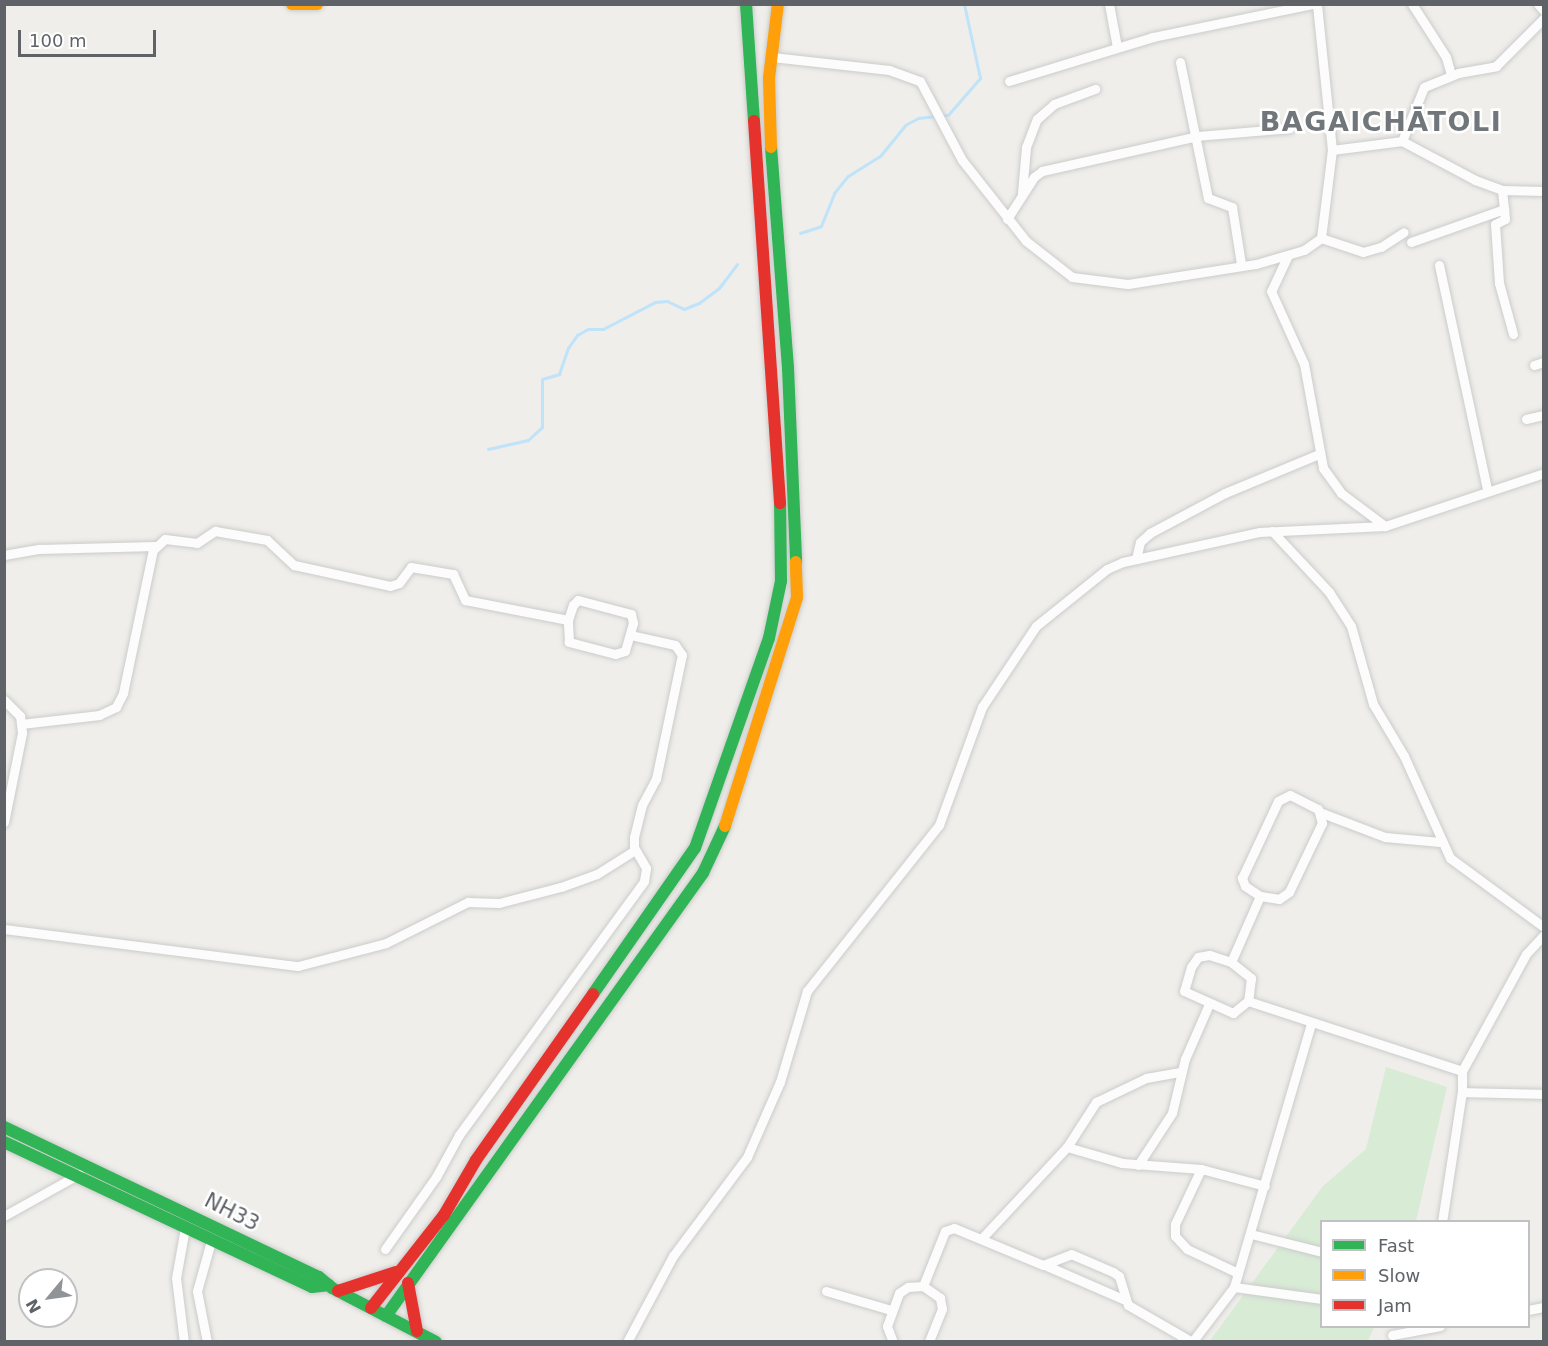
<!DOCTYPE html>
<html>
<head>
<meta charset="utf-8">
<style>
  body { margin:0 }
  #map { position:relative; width:1548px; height:1346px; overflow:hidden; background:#efeeea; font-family:"DejaVu Sans",sans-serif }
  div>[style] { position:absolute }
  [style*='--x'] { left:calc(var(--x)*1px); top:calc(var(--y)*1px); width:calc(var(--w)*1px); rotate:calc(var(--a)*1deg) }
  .green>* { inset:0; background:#d8ebd5 }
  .stream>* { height:3px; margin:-1.5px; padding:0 1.5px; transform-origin:1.5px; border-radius:1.5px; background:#bfe3f9 }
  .roads { filter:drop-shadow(0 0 2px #cbcccc) drop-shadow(0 0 2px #cbcccc) }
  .street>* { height:9px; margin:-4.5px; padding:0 4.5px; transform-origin:4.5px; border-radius:4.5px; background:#fdfcfc }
  .fast>* { height:12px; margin:-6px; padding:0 6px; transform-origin:6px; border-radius:6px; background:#30b455 }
  .slow>* { height:12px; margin:-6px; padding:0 6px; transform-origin:6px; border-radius:6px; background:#ff9f0a }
  .jam>* { height:12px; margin:-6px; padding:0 6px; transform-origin:6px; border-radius:6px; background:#e5322d }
  span { translate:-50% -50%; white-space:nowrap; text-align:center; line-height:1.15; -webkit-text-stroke:5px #fff; paint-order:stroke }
  .street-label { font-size:21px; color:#5f6368 }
  .district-label { font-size:27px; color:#70767a; font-weight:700; letter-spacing:1.5px }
  .frame { position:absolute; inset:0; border:6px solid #5f6368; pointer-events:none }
  .legend { position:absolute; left:1320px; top:1220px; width:210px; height:108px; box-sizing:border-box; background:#fff; border:2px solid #bfc1c3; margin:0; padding:8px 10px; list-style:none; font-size:18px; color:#5f6368 }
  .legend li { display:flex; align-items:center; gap:12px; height:30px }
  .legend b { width:30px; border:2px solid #bfc1c3 }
  .north { position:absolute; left:18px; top:1268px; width:60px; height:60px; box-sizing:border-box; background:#fff; border:2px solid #bfc1c3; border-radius:50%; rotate:241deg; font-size:16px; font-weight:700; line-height:24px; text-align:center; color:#5f6368 }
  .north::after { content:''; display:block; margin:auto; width:21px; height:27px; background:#919496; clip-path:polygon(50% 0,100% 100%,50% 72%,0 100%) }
  .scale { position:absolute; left:18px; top:30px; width:138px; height:27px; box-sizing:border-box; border:3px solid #5f6368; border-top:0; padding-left:8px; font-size:18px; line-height:21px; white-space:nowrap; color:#5f6368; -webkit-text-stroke:4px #fff; paint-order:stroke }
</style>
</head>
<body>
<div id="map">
  <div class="green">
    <div style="clip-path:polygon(1386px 1067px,1447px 1087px,1416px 1221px,1322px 1222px,1322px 1326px,1374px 1327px,1368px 1341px,1209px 1342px,1323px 1186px,1366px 1149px)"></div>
  </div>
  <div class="stream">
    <div style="--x:800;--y:233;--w:22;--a:-18"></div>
    <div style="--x:821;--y:226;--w:35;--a:-68"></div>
    <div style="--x:834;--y:193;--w:22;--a:-51"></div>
    <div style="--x:848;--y:176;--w:39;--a:-32"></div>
    <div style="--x:881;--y:155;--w:38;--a:-51"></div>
    <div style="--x:905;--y:125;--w:15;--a:-28"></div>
    <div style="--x:918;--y:118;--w:30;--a:-6"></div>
    <div style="--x:948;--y:115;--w:49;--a:-49.1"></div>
    <div style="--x:980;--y:78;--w:76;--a:-102.2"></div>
    <div style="--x:488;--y:449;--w:41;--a:-12.7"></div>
    <div style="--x:528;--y:440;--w:19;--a:-43"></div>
    <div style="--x:542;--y:427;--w:48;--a:-90"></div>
    <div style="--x:542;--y:379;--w:18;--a:-16"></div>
    <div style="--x:559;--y:374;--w:28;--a:-71"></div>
    <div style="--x:568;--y:348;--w:16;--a:-55"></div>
    <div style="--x:577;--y:335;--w:13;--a:-29"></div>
    <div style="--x:588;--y:329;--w:15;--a:0"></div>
    <div style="--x:603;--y:329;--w:59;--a:-27.4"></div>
    <div style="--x:655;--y:302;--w:12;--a:-5"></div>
    <div style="--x:667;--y:301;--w:19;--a:25"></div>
    <div style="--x:684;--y:309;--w:16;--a:-22"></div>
    <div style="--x:699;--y:303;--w:25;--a:-37"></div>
    <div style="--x:719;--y:288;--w:30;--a:-53"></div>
  </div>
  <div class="roads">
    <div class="street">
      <div style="--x:1109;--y:4;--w:44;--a:79.5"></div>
      <div style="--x:1412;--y:4;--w:63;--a:57.3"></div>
      <div style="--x:1446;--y:57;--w:19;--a:74"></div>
      <div style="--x:1538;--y:4;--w:9;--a:49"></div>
      <div style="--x:772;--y:57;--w:118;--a:6.3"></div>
      <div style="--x:889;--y:70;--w:33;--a:20"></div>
      <div style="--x:920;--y:81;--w:89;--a:62"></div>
      <div style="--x:962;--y:160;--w:103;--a:51.7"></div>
      <div style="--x:1026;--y:241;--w:58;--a:38"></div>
      <div style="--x:1072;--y:277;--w:56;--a:7.1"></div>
      <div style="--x:1128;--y:284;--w:130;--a:-8.9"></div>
      <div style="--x:1256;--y:264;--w:50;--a:-16.3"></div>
      <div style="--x:1304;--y:250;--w:21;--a:-35"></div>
      <div style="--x:1321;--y:238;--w:89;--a:-82.9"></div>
      <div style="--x:1332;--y:150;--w:147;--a:-95.9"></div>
      <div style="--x:1180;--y:62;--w:139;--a:78.4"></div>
      <div style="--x:1208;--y:198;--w:26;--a:21"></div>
      <div style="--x:1232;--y:207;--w:58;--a:81"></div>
      <div style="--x:1009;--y:81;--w:151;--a:-17"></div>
      <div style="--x:1153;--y:37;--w:163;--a:-11.7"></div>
      <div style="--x:1402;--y:141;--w:83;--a:28.1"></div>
      <div style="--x:1475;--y:180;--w:29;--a:20"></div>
      <div style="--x:1502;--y:190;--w:42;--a:1.4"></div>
      <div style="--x:1332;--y:150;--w:71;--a:-7.3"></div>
      <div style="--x:1402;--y:141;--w:58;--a:-67.8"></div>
      <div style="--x:1424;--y:87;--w:37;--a:-22"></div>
      <div style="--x:1458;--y:73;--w:39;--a:-10"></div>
      <div style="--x:1496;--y:66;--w:68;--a:-45"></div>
      <div style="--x:1502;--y:190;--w:29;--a:84"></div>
      <div style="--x:1505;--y:219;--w:11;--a:153"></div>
      <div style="--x:1495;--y:224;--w:59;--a:86.1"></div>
      <div style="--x:1499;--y:283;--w:53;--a:74.6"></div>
      <div style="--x:1022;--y:193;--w:46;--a:-85"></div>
      <div style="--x:1026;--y:147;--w:30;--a:-69"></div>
      <div style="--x:1037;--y:119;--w:23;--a:-41"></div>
      <div style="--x:1054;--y:104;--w:44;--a:-20.1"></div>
      <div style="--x:1007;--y:219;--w:50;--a:-57.3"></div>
      <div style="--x:1034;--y:177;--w:10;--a:-37"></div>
      <div style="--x:1042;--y:171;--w:159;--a:-12.7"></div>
      <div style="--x:1197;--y:136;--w:93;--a:-4.9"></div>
      <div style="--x:1321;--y:238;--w:44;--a:18.4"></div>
      <div style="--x:1363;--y:252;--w:19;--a:-16"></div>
      <div style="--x:1381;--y:247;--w:27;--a:-33"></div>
      <div style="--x:1411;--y:242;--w:99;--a:-19.5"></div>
      <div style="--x:1288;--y:255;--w:40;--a:115"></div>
      <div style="--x:1271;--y:291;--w:80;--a:65.7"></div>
      <div style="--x:1304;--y:364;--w:106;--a:79.6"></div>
      <div style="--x:1323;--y:468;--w:31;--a:54"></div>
      <div style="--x:1341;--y:493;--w:55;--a:36.9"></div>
      <div style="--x:1439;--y:265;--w:229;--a:77.9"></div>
      <div style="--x:1534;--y:365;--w:10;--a:-17"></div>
      <div style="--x:1526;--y:419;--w:18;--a:-13"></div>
      <div style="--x:1272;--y:531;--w:83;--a:46.9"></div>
      <div style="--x:1329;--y:592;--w:40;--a:57.1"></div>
      <div style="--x:1351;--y:626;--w:81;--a:74.2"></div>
      <div style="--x:1373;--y:704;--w:61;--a:59.2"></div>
      <div style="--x:1404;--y:756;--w:112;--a:65.7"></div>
      <div style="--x:1450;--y:858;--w:117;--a:36.3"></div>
      <div style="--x:4;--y:555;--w:36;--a:-10"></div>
      <div style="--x:39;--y:549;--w:116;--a:-1.5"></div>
      <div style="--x:1136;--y:559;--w:17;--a:-77"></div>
      <div style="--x:1140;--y:542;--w:13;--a:-42"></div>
      <div style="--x:1150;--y:533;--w:85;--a:-28.1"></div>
      <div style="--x:1225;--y:493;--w:102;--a:-22.5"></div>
      <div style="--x:578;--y:600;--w:55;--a:14.8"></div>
      <div style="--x:631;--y:614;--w:9;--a:77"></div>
      <div style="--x:633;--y:623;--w:29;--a:106"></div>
      <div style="--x:625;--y:651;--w:10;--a:163"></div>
      <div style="--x:615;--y:654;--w:48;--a:-165.4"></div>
      <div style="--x:569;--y:642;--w:22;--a:-93"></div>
      <div style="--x:568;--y:620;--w:16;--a:-72"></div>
      <div style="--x:573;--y:605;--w:7;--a:-45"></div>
      <div style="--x:4;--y:700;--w:23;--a:45"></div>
      <div style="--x:20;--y:716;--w:17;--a:83"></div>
      <div style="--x:22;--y:733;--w:91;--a:101.4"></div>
      <div style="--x:21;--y:724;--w:79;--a:-6.6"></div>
      <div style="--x:99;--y:715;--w:19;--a:-25"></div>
      <div style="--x:116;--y:707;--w:16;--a:-63"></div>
      <div style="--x:123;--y:693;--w:146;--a:-78.2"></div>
      <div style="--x:153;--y:550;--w:16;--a:-43"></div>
      <div style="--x:165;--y:539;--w:32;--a:7"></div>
      <div style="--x:197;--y:543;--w:22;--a:-34"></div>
      <div style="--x:215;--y:531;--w:53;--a:9.8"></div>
      <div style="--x:267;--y:540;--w:37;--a:43"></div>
      <div style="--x:294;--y:565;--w:98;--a:12.3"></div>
      <div style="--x:390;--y:586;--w:9;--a:-18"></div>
      <div style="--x:399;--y:583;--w:20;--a:-53"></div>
      <div style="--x:411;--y:567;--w:43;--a:9.5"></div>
      <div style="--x:453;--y:574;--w:29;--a:65"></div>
      <div style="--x:465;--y:600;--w:105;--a:11"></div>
      <div style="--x:1322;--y:813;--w:67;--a:20.9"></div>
      <div style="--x:1385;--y:837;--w:55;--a:5.2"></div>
      <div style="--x:1260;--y:896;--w:18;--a:-146"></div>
      <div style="--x:1245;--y:886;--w:9;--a:-111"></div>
      <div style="--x:1242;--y:878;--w:85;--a:-64.9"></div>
      <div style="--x:1278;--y:801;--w:13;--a:-27"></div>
      <div style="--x:1290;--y:795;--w:31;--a:27"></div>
      <div style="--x:1318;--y:809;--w:15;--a:74"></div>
      <div style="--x:1322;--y:823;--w:76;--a:115.6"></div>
      <div style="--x:1289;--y:892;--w:12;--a:145"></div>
      <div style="--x:1279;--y:899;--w:19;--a:-171"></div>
      <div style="--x:1260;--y:896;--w:72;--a:113.7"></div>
      <div style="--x:1231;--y:962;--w:26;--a:39"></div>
      <div style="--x:1251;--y:978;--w:23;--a:97"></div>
      <div style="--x:1248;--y:1001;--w:225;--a:18.1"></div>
      <div style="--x:4;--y:929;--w:296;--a:7.2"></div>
      <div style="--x:298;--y:966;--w:91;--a:-14.6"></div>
      <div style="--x:386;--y:943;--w:92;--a:-26.6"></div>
      <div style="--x:468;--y:902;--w:31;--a:2"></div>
      <div style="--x:499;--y:903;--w:64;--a:-14.5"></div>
      <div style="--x:561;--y:887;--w:38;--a:-20"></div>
      <div style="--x:597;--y:874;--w:45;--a:-32.3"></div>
      <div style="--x:1231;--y:962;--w:23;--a:-162"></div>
      <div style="--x:1209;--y:955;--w:11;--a:170"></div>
      <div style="--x:1198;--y:957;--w:12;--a:125"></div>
      <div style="--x:1191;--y:967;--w:25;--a:106"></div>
      <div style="--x:1184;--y:991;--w:54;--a:24.2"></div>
      <div style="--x:1233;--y:1013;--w:19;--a:-39"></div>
      <div style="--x:1462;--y:1092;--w:82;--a:1.4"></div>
      <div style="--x:1067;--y:1147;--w:57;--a:16.2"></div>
      <div style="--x:1122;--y:1163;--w:79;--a:4.3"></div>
      <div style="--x:1201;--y:1169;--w:66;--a:14.9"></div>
      <div style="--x:1138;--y:1165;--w:62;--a:-56.8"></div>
      <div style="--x:1172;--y:1113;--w:56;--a:-76.5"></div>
      <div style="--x:1185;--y:1059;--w:60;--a:-66.4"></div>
      <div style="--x:1201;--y:1169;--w:61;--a:115.3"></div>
      <div style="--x:1175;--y:1224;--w:12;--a:90"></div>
      <div style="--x:1175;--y:1236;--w:18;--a:47"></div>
      <div style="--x:1187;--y:1249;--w:56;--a:25.2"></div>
      <div style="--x:4;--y:1216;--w:86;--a:-29.2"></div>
      <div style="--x:1442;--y:1222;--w:132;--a:-81.3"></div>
      <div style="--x:1462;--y:1092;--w:21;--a:-90"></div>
      <div style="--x:1462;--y:1071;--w:133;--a:-61.3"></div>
      <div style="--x:1526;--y:954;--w:26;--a:-47"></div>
      <div style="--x:1251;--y:1234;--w:73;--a:14.2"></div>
      <div style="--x:982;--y:1238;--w:125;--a:-47"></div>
      <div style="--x:1067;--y:1147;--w:54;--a:-57.2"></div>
      <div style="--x:1096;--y:1102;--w:55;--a:-25.6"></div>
      <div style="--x:1146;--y:1078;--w:35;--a:-10"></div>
      <div style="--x:385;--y:1249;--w:88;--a:-54.7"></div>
      <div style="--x:436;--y:1177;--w:48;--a:-61.3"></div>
      <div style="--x:459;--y:1135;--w:314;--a:-53.9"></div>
      <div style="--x:644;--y:881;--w:13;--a:-81"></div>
      <div style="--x:646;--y:868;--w:24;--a:-120"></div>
      <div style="--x:634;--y:847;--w:10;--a:-90"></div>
      <div style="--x:634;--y:837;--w:33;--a:-76"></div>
      <div style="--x:642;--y:805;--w:30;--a:-62"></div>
      <div style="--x:656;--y:779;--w:127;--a:-78.2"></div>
      <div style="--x:682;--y:655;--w:12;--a:-125"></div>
      <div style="--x:675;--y:645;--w:45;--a:-167.2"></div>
      <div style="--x:1047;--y:1266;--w:83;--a:23.5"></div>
      <div style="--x:923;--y:1286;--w:59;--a:-68.2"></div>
      <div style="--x:945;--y:1231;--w:9;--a:-18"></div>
      <div style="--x:954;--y:1228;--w:96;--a:22.6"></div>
      <div style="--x:1043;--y:1265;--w:30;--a:-21"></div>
      <div style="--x:1071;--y:1254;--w:46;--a:23.2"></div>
      <div style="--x:1113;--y:1272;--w:7;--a:34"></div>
      <div style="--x:1119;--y:1276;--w:30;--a:73"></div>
      <div style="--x:1128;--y:1305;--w:74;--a:30"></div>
      <div style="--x:1234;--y:1287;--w:274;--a:-73.7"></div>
      <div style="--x:826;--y:1291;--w:68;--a:16.3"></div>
      <div style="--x:1528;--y:1310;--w:16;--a:-11"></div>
      <div style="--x:1392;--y:1335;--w:49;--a:-10.6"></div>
      <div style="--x:184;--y:1342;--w:64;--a:-97.1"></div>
      <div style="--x:176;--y:1278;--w:51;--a:-79.8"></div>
      <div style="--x:207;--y:1342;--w:52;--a:-101.1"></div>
      <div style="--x:197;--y:1291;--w:52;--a:-74.4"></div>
      <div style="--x:627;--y:1342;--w:98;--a:-61.9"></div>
      <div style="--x:673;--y:1256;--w:124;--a:-53.2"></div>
      <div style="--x:747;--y:1157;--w:82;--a:-66.3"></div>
      <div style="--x:780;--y:1082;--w:95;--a:-73.5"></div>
      <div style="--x:807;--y:991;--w:212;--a:-51.5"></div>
      <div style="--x:939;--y:825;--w:126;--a:-70"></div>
      <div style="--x:982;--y:707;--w:97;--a:-56.3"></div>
      <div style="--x:1036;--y:626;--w:91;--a:-38.8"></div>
      <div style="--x:1107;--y:569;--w:17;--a:-24"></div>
      <div style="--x:1123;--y:562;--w:139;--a:-12.4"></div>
      <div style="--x:1259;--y:532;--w:126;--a:-2.7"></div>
      <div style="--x:1385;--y:526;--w:168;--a:-18.4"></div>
      <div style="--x:893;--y:1342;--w:17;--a:-111"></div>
      <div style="--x:887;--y:1326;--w:35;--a:-70"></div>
      <div style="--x:899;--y:1293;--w:11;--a:-34"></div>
      <div style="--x:908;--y:1287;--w:15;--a:-4"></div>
      <div style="--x:923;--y:1286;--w:21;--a:35"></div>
      <div style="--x:940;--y:1298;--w:11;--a:80"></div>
      <div style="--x:942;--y:1309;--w:35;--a:112"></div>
      <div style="--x:1192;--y:1342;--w:69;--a:-52.6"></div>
      <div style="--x:1234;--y:1287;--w:89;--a:7.8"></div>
    </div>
    <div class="fast">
      <div style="--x:746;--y:4;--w:117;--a:86.1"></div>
      <div style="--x:771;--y:147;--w:222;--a:85.6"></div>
      <div style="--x:788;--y:368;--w:194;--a:87.6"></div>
      <div style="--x:593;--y:994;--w:178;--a:-55.1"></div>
      <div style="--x:695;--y:848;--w:223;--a:-70.6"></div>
      <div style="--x:769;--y:638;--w:58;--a:-78.1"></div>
      <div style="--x:781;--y:581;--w:78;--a:-90.7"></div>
      <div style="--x:4;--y:1127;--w:349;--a:25.5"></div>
      <div style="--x:319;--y:1277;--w:17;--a:40"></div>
      <div style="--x:332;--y:1288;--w:117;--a:27.4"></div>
      <div style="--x:4;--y:1142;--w:340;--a:25.2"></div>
      <div style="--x:312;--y:1287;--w:17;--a:-7"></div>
      <div style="--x:386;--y:1316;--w:545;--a:-54.41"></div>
      <div style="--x:703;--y:873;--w:52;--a:-64.9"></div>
    </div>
    <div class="slow">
      <div style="--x:292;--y:4;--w:25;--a:0"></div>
      <div style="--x:771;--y:147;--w:69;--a:-91.7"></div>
      <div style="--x:769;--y:78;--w:75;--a:-83.1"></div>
      <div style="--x:725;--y:826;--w:240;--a:-72.5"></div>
      <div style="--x:797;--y:597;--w:35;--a:-92"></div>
    </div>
    <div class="jam">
      <div style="--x:754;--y:121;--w:383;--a:86.1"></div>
      <div style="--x:408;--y:1283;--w:49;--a:79.4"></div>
      <div style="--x:338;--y:1291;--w:61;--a:-18.1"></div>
      <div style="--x:371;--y:1308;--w:118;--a:-51.9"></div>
      <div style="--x:444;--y:1215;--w:64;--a:-59.8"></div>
      <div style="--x:476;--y:1160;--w:203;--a:-54.8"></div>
    </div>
  </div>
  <div class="street-label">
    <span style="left:232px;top:1212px;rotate:27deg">NH33</span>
  </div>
  <div class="district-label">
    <span style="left:1381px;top:122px">BAGAICHĀTOLI</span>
  </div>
  <div class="frame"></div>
  <ul class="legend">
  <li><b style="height:8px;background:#30b455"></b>Fast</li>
  <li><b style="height:8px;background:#ff9f0a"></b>Slow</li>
  <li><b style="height:8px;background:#e5322d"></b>Jam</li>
  </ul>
  <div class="north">N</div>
  <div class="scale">100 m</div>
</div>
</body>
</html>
